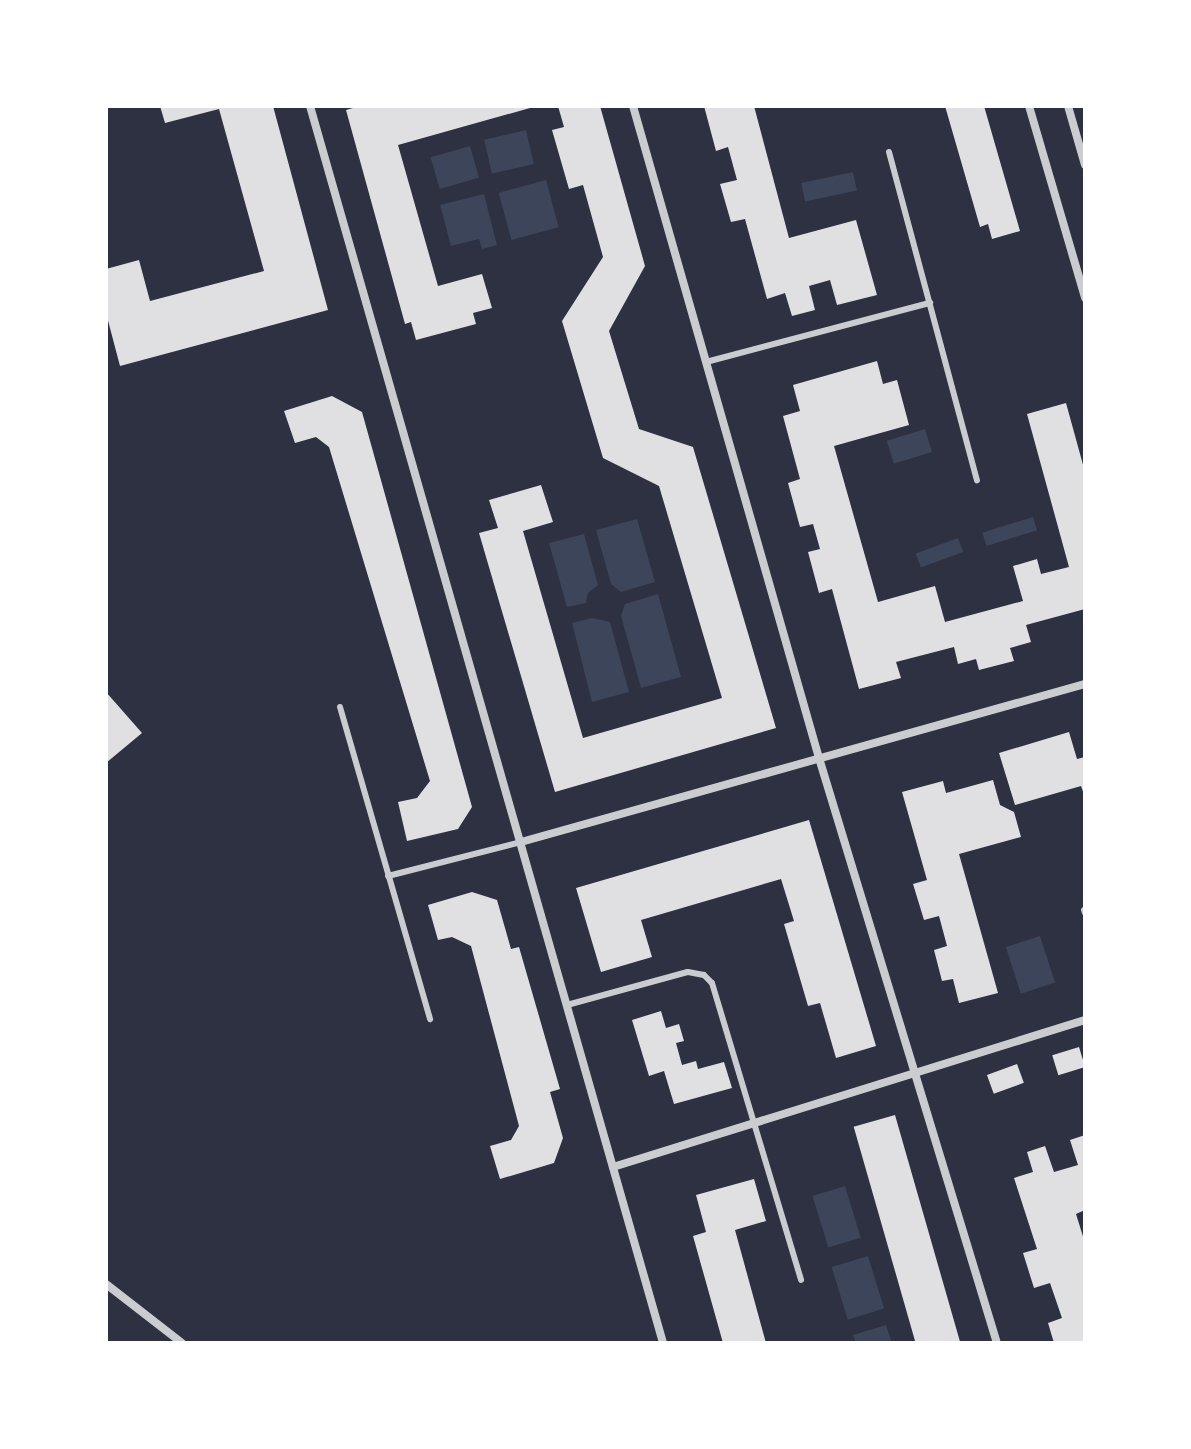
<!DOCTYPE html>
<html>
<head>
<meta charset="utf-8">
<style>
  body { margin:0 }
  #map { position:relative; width:1191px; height:1449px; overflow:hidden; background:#2d3142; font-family:Mulish,sans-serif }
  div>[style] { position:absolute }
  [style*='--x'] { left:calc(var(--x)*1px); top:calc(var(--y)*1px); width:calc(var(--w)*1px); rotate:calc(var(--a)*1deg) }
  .green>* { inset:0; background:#3c4559; transform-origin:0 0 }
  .building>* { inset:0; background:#e0e0e3; transform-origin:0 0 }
  .service>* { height:6px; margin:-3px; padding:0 3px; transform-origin:3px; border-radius:3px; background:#caccd0 }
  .minor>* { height:8px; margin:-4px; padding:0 4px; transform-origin:4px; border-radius:4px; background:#caccd0 }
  span { translate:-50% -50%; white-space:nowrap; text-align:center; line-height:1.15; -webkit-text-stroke:6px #fff; paint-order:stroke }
  .frame { position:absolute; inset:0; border:108px solid #fff; pointer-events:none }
</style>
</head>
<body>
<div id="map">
  <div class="green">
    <div style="left:526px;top:130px;width:35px;height:43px;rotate:77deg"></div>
    <div style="left:470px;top:146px;width:33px;height:41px;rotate:74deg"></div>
    <div style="left:853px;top:172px;width:19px;height:53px;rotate:78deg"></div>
    <div style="left:546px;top:180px;width:49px;height:49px;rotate:75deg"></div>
    <div style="clip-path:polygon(484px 194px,497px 245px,482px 249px,479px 239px,451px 246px,440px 205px)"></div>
    <div style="left:925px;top:429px;width:24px;height:40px;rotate:73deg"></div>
    <div style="left:1033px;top:517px;width:14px;height:53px;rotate:73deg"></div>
    <div style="clip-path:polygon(637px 519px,655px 582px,621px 592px,611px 584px,596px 530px)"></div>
    <div style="clip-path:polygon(584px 534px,598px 585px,588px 593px,586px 603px,567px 607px,549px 543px)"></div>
    <div style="left:958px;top:538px;width:15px;height:45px;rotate:70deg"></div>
    <div style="clip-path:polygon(658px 594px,681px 677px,641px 688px,621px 616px,625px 604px)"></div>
    <div style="clip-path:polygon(592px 618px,610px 622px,629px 692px,592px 702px,572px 623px)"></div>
    <div style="left:1040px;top:936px;width:49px;height:36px;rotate:72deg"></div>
    <div style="left:845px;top:1186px;width:54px;height:34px;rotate:73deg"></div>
    <div style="left:868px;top:1256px;width:55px;height:38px;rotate:73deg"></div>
    <div style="clip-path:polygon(886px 1325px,892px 1343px,856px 1343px,853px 1335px)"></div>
  </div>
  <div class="building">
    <div style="clip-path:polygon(160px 106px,273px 106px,328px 310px,120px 366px,106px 313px,106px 269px,139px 260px,150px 301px,264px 271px,219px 109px,165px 123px)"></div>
    <div style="clip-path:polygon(360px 106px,537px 106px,398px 145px,438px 286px,482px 274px,492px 308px,473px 313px,476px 324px,416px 340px,411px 322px,405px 324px,346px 110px)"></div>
    <div style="clip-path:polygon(558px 106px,600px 106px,645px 266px,609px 331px,639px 429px,693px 447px,776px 728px,555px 792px,479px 533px,498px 528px,489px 500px,541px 485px,553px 522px,523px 531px,583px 738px,722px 698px,659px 486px,603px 458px,562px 321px,603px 257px,583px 185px,569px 189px,552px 130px,564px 127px)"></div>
    <div style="clip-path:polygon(704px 106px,754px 106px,789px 238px,856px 220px,877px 295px,837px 305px,830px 280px,809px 286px,815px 310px,792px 316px,785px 293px,767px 299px,745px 219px,731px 222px,720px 184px,737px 180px,728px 147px,716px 151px)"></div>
    <div style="clip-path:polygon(945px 106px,984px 106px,1020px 231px,992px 239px,988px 224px,980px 227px)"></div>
    <div style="clip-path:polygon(877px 361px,883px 384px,897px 380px,909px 425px,834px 446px,878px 602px,935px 586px,945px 622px,1023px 601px,1013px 566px,1037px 559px,1041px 574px,1069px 567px,1027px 414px,1066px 403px,1085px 472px,1085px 609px,1026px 625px,1031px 642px,1010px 648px,1014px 661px,979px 670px,976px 659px,958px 664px,954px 647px,896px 662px,901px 678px,859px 689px,832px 589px,819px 593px,808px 552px,820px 549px,813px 524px,800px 527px,788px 483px,800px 479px,783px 416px,800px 411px,793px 385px)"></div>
    <div style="clip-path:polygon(332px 396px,362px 412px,472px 807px,458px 829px,407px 841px,398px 802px,417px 798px,430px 781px,329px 447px,316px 437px,295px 443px,284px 411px)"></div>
    <div style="clip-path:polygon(106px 692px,142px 733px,106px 763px)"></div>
    <div style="clip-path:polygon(1069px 732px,1077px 759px,1085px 757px,1085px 797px,1081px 786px,1015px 805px,999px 753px)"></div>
    <div style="clip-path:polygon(993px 780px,1000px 805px,1014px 812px,1021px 837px,959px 854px,998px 993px,959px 1003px,953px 979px,942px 981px,934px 950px,947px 946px,939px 916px,924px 920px,913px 884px,927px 880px,902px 792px,943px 781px,946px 793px)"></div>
    <div style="clip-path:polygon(809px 820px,876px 1046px,836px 1058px,820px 1003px,808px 1006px,784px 924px,794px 921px,781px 879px,641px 920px,652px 957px,601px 972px,576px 888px)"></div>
    <div style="clip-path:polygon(472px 892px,497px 900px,511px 949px,519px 947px,560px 1089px,550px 1092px,563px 1138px,554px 1163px,500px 1179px,490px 1146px,511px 1140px,519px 1126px,471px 946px,452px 937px,438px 940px,428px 905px)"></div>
    <div style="clip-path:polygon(661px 1011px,666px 1028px,679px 1024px,684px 1041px,676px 1043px,682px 1065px,696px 1061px,698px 1069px,724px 1062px,732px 1088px,674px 1104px,664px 1071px,649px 1076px,632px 1020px)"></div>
    <div style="left:1079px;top:1047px;width:21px;height:28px;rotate:73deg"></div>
    <div style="left:1017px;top:1064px;width:20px;height:32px;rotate:70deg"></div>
    <div style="left:895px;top:1115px;width:238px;height:43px;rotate:74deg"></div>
    <div style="clip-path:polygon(1085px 1135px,1085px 1210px,1076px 1214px,1085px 1243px,1085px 1343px,1054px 1343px,1048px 1323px,1062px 1318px,1050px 1283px,1034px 1288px,1023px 1253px,1037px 1249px,1014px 1178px,1033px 1172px,1027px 1152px,1045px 1146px,1054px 1172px,1078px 1165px,1070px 1140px)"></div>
    <div style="clip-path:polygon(754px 1179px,766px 1221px,735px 1230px,766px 1343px,723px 1343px,693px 1236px,706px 1232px,696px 1195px)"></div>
  </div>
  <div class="service">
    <div style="--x:889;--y:152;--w:340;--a:75"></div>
    <div style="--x:706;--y:362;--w:232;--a:-14.8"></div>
    <div style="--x:340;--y:707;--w:325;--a:73.9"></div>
    <div style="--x:388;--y:876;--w:137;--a:-14.3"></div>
    <div style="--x:1084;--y:910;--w:3;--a:72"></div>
    <div style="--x:567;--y:1005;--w:125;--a:-15.3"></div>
    <div style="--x:688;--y:972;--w:16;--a:11"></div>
    <div style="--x:704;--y:975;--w:11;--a:45"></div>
    <div style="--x:712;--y:983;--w:310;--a:73.3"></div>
  </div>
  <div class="minor">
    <div style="--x:310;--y:106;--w:1286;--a:74.07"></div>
    <div style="--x:633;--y:106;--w:678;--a:74.08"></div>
    <div style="--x:819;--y:758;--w:611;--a:73.08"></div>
    <div style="--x:1029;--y:106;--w:200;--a:73.7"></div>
    <div style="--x:1068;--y:106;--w:61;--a:73.9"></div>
    <div style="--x:521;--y:842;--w:586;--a:-15.65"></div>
    <div style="--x:613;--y:1167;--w:494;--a:-17.3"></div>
    <div style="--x:106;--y:1284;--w:96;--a:37.8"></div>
  </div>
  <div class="frame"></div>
</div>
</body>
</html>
